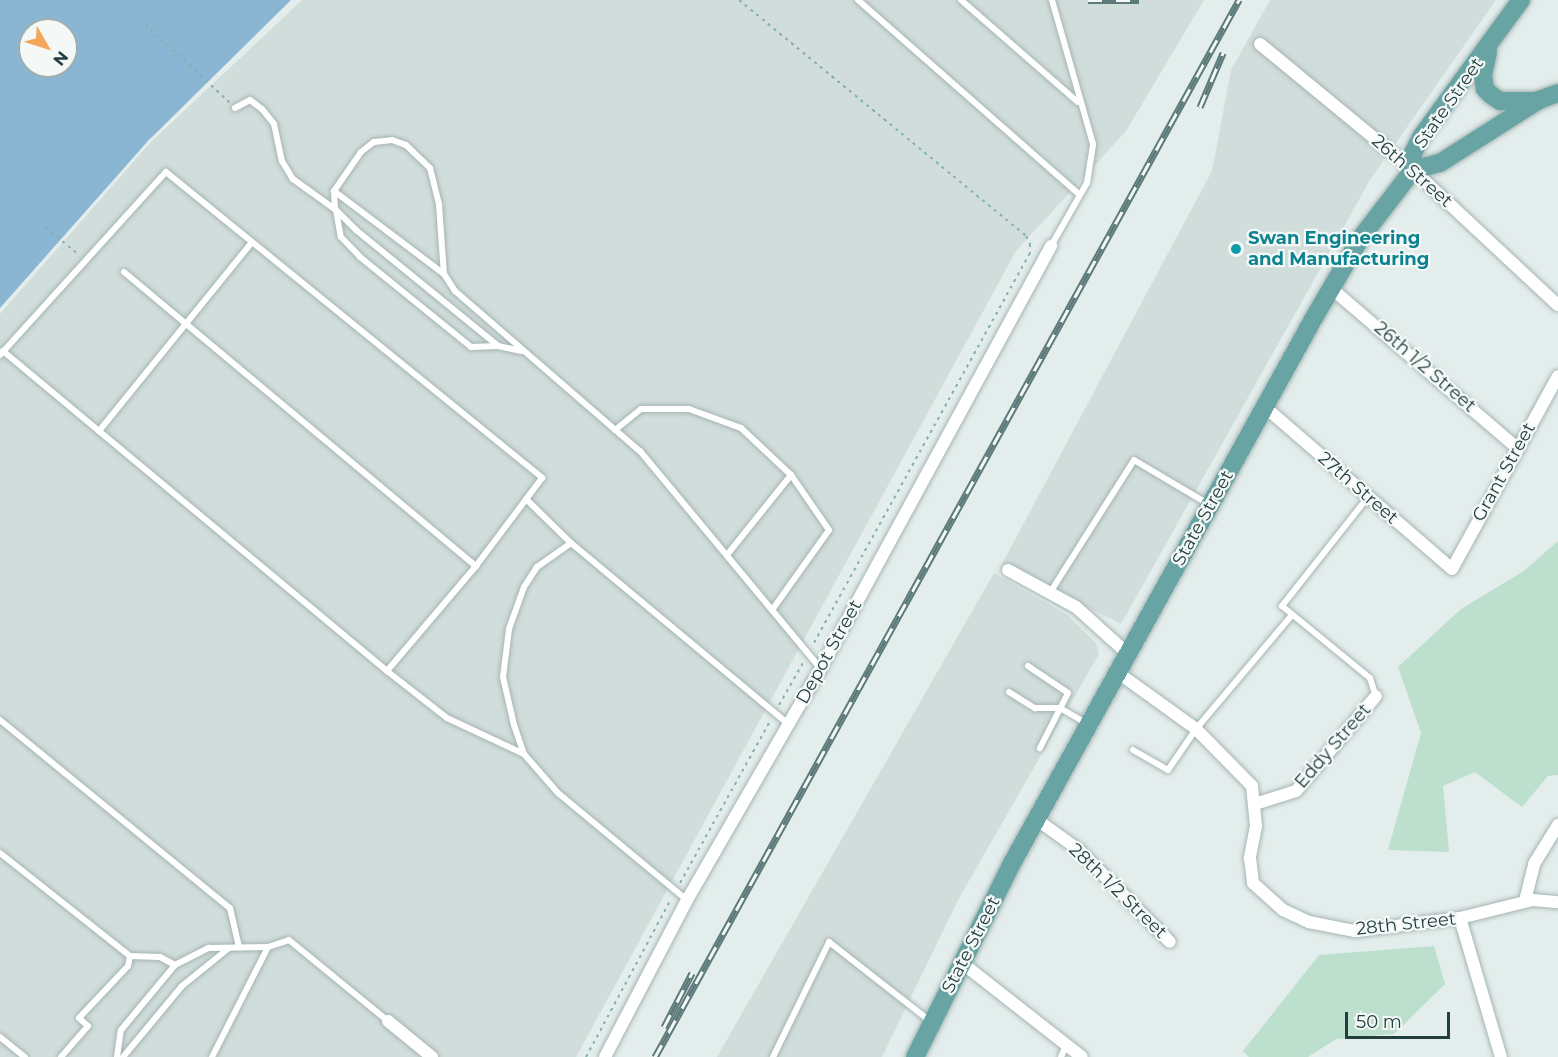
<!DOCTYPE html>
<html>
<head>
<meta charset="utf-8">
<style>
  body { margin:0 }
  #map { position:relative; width:1558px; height:1057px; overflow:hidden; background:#e3edeb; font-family:Montserrat,sans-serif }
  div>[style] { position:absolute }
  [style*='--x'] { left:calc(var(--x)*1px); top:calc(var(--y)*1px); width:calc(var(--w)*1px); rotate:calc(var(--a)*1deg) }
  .built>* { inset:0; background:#d1dddb }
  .green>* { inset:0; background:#bcdfce }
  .water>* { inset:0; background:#8ab6d3 }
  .pier>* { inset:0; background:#e3edeb }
  .path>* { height:2px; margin-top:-1px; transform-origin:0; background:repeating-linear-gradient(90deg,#83b1ae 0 3px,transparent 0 7.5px) }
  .roads { filter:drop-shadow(0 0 2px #a5b5b4) drop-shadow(0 0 2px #a5b5b4) }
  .service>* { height:6px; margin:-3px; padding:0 3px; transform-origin:3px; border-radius:3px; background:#fff }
  .minor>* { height:12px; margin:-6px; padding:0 6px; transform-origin:6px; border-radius:6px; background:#fff }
  .primary>* { height:18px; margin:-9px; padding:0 9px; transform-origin:9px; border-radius:9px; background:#67a4a3 }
  .rail>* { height:7px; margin-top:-3.5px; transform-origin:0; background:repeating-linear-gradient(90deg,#f4f9f8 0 14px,#5d7a7a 0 28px); box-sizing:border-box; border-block:2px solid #5d7a7a }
  .dots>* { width:16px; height:16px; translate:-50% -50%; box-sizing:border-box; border:3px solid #f4f9f8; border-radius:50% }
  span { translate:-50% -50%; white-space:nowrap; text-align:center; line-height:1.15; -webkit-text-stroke:4.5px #f4f9f8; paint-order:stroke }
  .street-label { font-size:18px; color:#223f3e }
  .culture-label { font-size:18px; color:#0d838f; font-weight:700 }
  .left { translate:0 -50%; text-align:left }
  .north { position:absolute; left:18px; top:18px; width:60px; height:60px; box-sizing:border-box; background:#f4f9f8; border:2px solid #a0afae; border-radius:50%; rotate:129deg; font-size:16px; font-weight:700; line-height:24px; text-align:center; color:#223f3e }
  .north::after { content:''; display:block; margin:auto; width:21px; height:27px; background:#f5a55a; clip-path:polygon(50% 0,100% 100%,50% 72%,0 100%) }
  .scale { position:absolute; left:1345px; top:1012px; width:105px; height:27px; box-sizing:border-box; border:3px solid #223f3e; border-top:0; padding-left:8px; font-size:18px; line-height:21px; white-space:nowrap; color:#223f3e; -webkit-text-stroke:4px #f4f9f8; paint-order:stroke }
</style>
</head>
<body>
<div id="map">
  <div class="built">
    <div style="clip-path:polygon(299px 0,1204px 0,1126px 131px,1016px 251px,576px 1057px,0 1057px,0 311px,148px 141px)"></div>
    <div style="clip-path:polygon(1270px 0,1496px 0,1370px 180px,1121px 624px,1002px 564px,1212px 171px,1231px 70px)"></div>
    <div style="clip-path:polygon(994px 573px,1066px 614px,1096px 643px,1099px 654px,958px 900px,882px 1057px,717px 1057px)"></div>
  </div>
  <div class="green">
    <div style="clip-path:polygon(1558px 541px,1558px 775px,1548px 776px,1522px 807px,1475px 772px,1443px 786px,1449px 852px,1388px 850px,1421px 733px,1398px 667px,1461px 609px,1524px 571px)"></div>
    <div style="clip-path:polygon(1434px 946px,1445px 984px,1394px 1034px,1336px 1039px,1308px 1057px,1249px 1057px,1243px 1051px,1319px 955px)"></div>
  </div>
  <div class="water">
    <div style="clip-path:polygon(evenodd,0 0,299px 0,148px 141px,0 311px,0 0,30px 30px,66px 30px,66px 66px,30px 66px,30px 30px)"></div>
  </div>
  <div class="pier">
    <div style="clip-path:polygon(291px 0,302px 0,150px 143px,0 314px,0 308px,148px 141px)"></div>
  </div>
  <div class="path">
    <div style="--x:739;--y:0;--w:372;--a:39.4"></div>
    <div style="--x:1026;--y:236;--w:9;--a:63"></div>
    <div style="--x:1030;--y:244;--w:9;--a:90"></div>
    <div style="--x:1030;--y:253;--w:448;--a:119"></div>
    <div style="--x:145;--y:24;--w:115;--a:42.9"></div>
    <div style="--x:45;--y:227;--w:43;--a:39.3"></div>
    <div style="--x:779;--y:705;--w:48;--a:-60.3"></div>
    <div style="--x:680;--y:883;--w:183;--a:-60.9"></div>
    <div style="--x:586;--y:1057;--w:179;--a:-61.7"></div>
  </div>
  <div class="roads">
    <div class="service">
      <div style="--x:858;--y:0;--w:295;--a:41.3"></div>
      <div style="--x:961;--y:0;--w:155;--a:41.1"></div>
      <div style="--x:235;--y:108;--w:17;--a:-28"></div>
      <div style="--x:250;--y:100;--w:15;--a:37"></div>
      <div style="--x:262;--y:109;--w:19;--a:51"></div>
      <div style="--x:274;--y:124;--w:38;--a:78"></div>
      <div style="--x:282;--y:161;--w:21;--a:59"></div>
      <div style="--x:293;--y:179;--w:53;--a:35.8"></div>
      <div style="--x:336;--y:210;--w:27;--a:80"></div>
      <div style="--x:341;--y:237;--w:28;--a:46"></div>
      <div style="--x:360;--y:257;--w:143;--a:39"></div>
      <div style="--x:471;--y:347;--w:27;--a:-2"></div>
      <div style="--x:334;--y:191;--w:18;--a:87"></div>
      <div style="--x:335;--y:209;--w:30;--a:45"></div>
      <div style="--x:356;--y:230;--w:183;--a:39.2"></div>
      <div style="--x:498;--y:346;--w:24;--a:12"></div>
      <div style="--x:1051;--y:246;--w:73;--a:-60.3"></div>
      <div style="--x:1087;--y:183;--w:39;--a:-81"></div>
      <div style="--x:1093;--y:144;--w:150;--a:-105.9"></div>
      <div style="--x:124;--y:272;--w:459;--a:39.9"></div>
      <div style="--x:444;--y:274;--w:138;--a:-143"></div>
      <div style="--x:334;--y:191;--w:47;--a:-55.3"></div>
      <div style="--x:361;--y:152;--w:16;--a:-38"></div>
      <div style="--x:374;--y:142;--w:18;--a:-6"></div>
      <div style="--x:392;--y:140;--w:15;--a:20"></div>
      <div style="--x:406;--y:145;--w:33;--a:44"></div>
      <div style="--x:430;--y:168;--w:38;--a:76"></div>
      <div style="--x:439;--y:205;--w:69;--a:85.9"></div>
      <div style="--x:444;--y:274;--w:20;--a:57"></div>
      <div style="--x:455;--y:291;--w:245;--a:40.9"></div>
      <div style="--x:640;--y:451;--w:282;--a:50.3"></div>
      <div style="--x:0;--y:355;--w:247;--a:-47.8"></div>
      <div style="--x:166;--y:172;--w:485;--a:39.1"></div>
      <div style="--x:542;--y:478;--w:110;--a:126.9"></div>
      <div style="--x:476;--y:566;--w:138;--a:130.3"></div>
      <div style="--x:387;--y:671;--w:500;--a:-140.2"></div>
      <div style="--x:615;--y:430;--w:33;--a:-39"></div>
      <div style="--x:641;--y:409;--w:48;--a:0"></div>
      <div style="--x:689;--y:409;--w:55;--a:20.1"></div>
      <div style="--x:741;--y:428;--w:69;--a:43.2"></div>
      <div style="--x:791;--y:475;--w:102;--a:128.7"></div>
      <div style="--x:99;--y:431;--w:242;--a:-51"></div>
      <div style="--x:1368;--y:497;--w:139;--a:128.3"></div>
      <div style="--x:1282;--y:606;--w:114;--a:39.3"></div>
      <div style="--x:1370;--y:678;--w:19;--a:72"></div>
      <div style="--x:526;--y:499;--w:63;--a:44.4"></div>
      <div style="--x:571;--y:543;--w:283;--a:39.8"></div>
      <div style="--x:571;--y:543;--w:42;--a:144.8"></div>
      <div style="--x:537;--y:567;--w:24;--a:123"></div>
      <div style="--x:524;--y:587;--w:45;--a:109.7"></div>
      <div style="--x:509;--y:629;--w:48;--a:97.1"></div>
      <div style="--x:503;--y:677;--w:49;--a:77.1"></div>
      <div style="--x:514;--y:725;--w:31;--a:71"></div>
      <div style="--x:524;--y:754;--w:52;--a:48.9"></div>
      <div style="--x:558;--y:793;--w:168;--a:39.7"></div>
      <div style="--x:1051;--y:591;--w:155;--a:-57.6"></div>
      <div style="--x:1134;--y:460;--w:86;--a:30.7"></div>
      <div style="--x:772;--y:610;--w:98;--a:-54.5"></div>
      <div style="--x:829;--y:530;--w:67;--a:-124.6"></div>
      <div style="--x:1028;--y:666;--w:48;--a:34"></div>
      <div style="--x:1068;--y:693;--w:62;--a:117"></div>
      <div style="--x:387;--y:671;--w:76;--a:38.1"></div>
      <div style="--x:447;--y:718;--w:85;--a:25.1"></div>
      <div style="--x:1009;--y:692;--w:31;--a:32"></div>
      <div style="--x:1035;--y:708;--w:25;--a:0"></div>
      <div style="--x:1060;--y:708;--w:32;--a:30"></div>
      <div style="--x:0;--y:720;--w:297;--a:39.3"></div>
      <div style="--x:230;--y:908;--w:40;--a:77"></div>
      <div style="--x:1133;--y:750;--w:40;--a:29.7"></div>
      <div style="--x:1168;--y:770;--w:50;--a:-55.7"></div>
      <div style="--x:1196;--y:729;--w:149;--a:-49.9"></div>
      <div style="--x:0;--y:853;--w:166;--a:38.4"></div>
      <div style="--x:130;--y:956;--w:10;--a:101"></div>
      <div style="--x:128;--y:966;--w:71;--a:133.3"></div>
      <div style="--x:79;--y:1018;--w:12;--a:42"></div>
      <div style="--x:88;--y:1026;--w:41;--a:131.1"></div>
      <div style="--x:130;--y:956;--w:30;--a:2"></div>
      <div style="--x:160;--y:957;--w:17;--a:28"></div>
      <div style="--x:0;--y:1037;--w:32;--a:39"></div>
      <div style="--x:117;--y:1057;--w:27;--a:-82"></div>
      <div style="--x:121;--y:1030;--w:85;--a:-50.3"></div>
      <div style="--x:175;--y:965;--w:38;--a:-27"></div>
      <div style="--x:209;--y:948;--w:59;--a:-1"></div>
      <div style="--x:268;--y:947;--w:22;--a:-18"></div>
      <div style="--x:289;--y:940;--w:128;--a:39.3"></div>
      <div style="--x:123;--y:1057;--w:92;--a:-50.3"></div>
      <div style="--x:182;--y:986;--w:60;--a:-39"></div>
      <div style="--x:212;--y:1057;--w:123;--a:-63"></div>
      <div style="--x:773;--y:1057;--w:128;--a:-64"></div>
      <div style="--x:829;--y:942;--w:128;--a:38"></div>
      <div style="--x:1061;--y:1057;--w:13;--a:-67"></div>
    </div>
    <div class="minor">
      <div style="--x:1260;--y:44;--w:198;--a:39.5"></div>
      <div style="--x:1413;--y:170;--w:198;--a:43"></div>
      <div style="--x:1331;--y:288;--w:245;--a:40.7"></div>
      <div style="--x:1265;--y:407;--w:247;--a:40.9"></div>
      <div style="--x:1452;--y:569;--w:220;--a:-61.2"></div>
      <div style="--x:1008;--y:570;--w:77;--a:28.6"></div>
      <div style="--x:1076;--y:607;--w:69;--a:42"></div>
      <div style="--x:1117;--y:672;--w:97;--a:35.8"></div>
      <div style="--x:1196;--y:729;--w:80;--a:45.5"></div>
      <div style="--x:1252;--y:786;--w:40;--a:84.3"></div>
      <div style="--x:1256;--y:826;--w:33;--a:101"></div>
      <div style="--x:1250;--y:858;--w:25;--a:83"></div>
      <div style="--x:1253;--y:883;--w:40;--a:42"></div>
      <div style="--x:1283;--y:910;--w:29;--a:25"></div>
      <div style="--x:1309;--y:922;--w:47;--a:11.1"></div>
      <div style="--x:1355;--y:931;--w:106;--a:-7.1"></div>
      <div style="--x:1460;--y:918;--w:75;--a:-13.9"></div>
      <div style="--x:1533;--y:900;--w:25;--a:5"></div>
      <div style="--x:1255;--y:804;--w:43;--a:-17.6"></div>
      <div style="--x:1296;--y:791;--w:124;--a:-49.9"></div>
      <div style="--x:1036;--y:819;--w:53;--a:35.8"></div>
      <div style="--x:1079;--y:850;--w:129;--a:45.3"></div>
      <div style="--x:1525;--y:901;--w:38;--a:-76"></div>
      <div style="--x:1534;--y:864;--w:46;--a:-58.4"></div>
      <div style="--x:1460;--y:918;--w:145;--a:73.6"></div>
      <div style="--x:962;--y:963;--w:152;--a:38.1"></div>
      <div style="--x:388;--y:1021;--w:57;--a:39.3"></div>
      <div style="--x:605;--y:1057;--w:177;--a:-62.4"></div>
      <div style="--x:687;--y:900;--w:268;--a:-60"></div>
      <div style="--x:821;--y:668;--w:481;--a:-61.4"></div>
    </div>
    <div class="primary">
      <div style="--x:1488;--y:52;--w:24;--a:102"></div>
      <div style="--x:1483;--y:75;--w:14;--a:82"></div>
      <div style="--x:1485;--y:89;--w:8;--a:45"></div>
      <div style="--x:1491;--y:95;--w:11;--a:34"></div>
      <div style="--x:1500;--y:101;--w:38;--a:0"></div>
      <div style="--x:1413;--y:170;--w:28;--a:-15"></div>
      <div style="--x:1440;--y:163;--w:117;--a:-32.5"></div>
      <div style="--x:1539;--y:100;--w:20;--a:-20"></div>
      <div style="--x:915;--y:1057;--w:215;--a:-63.4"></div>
      <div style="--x:1011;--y:865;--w:628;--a:-61.03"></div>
      <div style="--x:1315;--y:316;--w:89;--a:-59.7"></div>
      <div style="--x:1360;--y:239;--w:87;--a:-52.5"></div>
      <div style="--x:1413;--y:170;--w:17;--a:-90"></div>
      <div style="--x:1413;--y:153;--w:18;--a:-63"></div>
      <div style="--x:1421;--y:137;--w:170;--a:-53.9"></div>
    </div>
  </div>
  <div class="rail">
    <div style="--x:1088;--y:0;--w:51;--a:0"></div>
    <div style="--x:1200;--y:107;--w:59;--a:-66.9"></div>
    <div style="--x:664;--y:1027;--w:61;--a:-62.6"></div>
    <div style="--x:655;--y:1057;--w:1208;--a:-61.08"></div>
  </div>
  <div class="dots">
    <div style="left:1236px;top:249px;background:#0f9aa8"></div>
  </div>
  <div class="street-label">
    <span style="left:1449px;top:103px;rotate:-55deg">State Street</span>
    <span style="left:1412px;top:171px;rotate:41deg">26th Street</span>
    <span style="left:1425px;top:367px;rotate:41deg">26th 1/2 Street</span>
    <span style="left:1504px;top:472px;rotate:-61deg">Grant Street</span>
    <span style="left:1358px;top:488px;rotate:41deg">27th Street</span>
    <span style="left:1203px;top:518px;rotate:-61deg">State Street</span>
    <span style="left:829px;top:652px;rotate:-61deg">Depot Street</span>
    <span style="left:1333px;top:746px;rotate:-49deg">Eddy Street</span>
    <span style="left:1118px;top:891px;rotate:44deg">28th 1/2 Street</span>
    <span style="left:1406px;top:924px;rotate:-6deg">28th Street</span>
    <span style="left:971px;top:945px;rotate:-63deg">State Street</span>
  </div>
  <div class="culture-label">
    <span class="left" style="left:1248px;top:249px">Swan Engineering<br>and Manufacturing</span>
  </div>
  <div class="north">N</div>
  <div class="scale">50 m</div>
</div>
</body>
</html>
